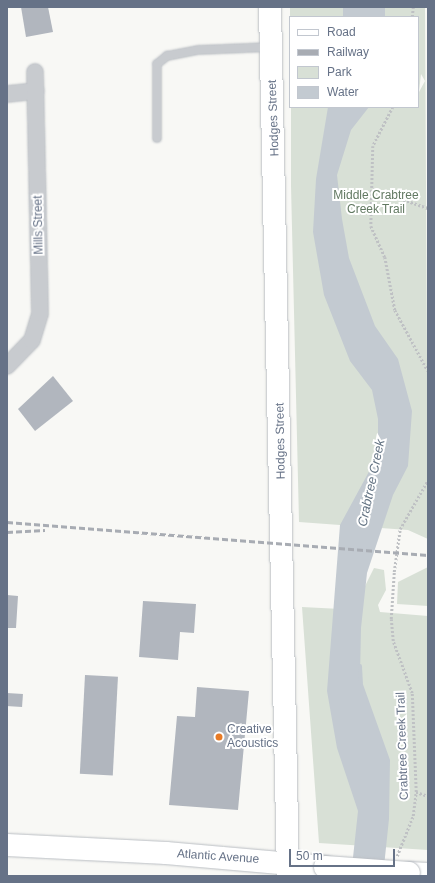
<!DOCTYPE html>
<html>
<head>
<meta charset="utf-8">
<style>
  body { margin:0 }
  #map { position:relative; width:435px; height:883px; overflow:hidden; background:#f8f8f5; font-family:Arial,sans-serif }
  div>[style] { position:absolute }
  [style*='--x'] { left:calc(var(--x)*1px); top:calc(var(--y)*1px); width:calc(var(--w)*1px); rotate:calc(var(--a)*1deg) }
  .green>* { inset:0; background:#d8e0d6 }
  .water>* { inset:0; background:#c3cad1; transform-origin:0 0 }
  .stream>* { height:4px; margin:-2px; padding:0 2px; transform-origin:2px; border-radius:2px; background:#c3cad1 }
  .building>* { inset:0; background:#b1b6be; transform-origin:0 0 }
  .path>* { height:2.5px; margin-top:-1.25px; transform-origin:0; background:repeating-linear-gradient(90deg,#bfc1c4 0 2px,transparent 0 4px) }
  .roads { filter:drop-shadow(0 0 1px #babec3) drop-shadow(0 0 1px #babec3) }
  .lane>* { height:8px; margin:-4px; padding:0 4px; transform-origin:4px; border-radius:4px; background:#c8cbcf }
  .street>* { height:16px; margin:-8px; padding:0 8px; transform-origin:8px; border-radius:8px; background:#c8cbcf }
  .secondary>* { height:22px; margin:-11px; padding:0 11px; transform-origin:11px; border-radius:11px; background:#fff }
  .rail>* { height:3px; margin-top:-1.5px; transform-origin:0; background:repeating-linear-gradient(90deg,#a8acb3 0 6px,transparent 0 9px) }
  .bridges { filter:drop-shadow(0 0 1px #babec3) drop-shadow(0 0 1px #babec3) }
  .secondary-bridge>* { height:22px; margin:-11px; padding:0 11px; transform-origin:11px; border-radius:11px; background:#fff }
  .dots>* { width:11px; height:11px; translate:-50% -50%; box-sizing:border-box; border:2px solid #fff; border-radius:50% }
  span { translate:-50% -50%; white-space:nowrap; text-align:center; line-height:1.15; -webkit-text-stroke:4px #fff; paint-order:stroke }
  .street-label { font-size:12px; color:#667287 }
  .park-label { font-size:12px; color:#627962 }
  .poi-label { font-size:12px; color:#667287 }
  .left { translate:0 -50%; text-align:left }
  .water-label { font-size:13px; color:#637383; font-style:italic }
  .frame { position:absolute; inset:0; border:8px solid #667287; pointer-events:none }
  .legend { position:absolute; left:289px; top:16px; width:130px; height:92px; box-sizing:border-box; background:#fff; border:1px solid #c2c7cf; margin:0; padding:5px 7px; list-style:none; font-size:12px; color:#667287 }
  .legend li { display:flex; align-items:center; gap:8px; height:20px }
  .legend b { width:20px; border:1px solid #c2c7cf }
  .scale { position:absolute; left:289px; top:849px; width:106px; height:18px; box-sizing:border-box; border:2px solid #667287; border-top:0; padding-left:5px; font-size:12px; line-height:14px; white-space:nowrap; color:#667287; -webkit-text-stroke:3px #fff; paint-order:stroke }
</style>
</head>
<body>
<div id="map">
  <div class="green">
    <div style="clip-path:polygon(evenodd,290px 7px,425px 7px,428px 539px,408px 530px,299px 522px,291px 186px,291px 107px,418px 107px,418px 17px,290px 17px,290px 52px,290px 7px,421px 74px,425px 81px,419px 92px,421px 74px)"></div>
    <div style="clip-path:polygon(428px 567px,428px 606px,397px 604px,398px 582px)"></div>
    <div style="clip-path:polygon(374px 568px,384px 570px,386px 590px,378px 605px,380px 612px,428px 616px,428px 850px,319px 843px,302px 607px,360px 610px,362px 592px)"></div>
  </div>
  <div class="water">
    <div style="left:343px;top:7px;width:42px;height:10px"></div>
    <div style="clip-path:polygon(328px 107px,369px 107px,351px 130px,337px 175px,342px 219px,349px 258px,375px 326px,398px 359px,412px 411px,408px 466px,393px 495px,367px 573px,361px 628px,360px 676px,390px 760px,389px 819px,383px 876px,351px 876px,358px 811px,337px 748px,327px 691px,340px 525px,378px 455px,378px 419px,372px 390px,350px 361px,324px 295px,313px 232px,316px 179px)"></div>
  </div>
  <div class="stream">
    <div style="--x:360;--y:666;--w:17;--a:87"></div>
  </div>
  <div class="building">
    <div style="clip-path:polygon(21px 7px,48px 7px,53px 32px,26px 37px)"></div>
    <div style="clip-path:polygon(53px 376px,73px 401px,35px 431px,18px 409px)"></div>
    <div style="clip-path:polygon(7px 595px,18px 596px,16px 628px,7px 628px)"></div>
    <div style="clip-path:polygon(143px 601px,196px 604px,194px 633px,180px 632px,178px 660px,139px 657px)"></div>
    <div style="left:85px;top:675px;width:33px;height:99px;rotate:3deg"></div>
    <div style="clip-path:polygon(197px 687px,249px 691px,238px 810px,169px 805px,177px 716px,195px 717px)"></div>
    <div style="left:7px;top:693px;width:16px;height:13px;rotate:4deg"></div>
  </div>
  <div class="path">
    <div style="--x:412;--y:17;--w:10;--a:-84"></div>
    <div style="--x:393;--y:107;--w:44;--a:117.1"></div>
    <div style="--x:373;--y:146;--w:80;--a:91.4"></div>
    <div style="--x:371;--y:226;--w:34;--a:66"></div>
    <div style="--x:385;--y:257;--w:54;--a:79.3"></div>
    <div style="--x:395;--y:310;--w:69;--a:61.6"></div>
    <div style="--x:373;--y:189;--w:58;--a:19.1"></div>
    <div style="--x:416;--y:792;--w:13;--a:18"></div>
    <div style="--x:397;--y:856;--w:43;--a:-68.2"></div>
    <div style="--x:413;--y:816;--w:24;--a:-83"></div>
    <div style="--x:416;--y:792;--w:99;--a:-92.3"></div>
    <div style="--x:412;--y:693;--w:55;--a:-110.1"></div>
    <div style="--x:393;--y:641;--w:22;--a:-95"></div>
    <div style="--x:391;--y:619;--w:47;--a:-86.3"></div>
    <div style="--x:394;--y:572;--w:43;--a:-82.1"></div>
    <div style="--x:400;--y:529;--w:56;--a:-60.3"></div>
  </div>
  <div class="roads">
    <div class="lane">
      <div style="--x:157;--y:138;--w:74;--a:-90"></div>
      <div style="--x:157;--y:64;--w:13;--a:-39"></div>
      <div style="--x:167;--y:56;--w:32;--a:-11"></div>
      <div style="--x:198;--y:50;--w:73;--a:-2.4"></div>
    </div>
    <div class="street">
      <div style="--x:7;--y:94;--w:29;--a:-6"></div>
      <div style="--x:7;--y:366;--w:36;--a:-46"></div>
      <div style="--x:32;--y:340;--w:28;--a:-73"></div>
      <div style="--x:40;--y:313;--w:241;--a:-91.2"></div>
    </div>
    <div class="secondary">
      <div style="--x:270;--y:7;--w:869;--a:88.81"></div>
      <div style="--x:7;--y:845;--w:159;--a:2.9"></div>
      <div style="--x:166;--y:853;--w:160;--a:5"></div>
      <div style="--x:409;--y:873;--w:19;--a:3"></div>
    </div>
  </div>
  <div class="rail">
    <div style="--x:7;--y:522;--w:422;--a:4.5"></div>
    <div style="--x:7;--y:532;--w:38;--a:-3"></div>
  </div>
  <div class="bridges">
    <div class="secondary-bridge">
      <div style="--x:325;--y:867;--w:84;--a:4.1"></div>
    </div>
  </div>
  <div class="dots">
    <div style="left:219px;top:737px;background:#e87b26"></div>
  </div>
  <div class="street-label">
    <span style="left:274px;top:118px;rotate:-92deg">Hodges Street</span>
    <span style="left:39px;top:225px;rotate:-91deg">Mills Street</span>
    <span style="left:281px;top:441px;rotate:-91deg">Hodges Street</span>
    <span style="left:403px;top:746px;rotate:-92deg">Crabtree Creek Trail</span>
    <span style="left:218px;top:857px;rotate:4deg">Atlantic Avenue</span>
  </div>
  <div class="park-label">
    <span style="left:376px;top:203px">Middle Crabtree<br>Creek Trail</span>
  </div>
  <div class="poi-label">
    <span class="left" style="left:227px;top:737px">Creative<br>Acoustics</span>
  </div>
  <div class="water-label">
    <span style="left:372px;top:483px;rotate:-78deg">Crabtree Creek</span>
  </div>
  <div class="frame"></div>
  <ul class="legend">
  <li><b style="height:5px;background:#fff"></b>Road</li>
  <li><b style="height:5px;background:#a8acb3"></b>Railway</li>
  <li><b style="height:11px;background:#d8e0d6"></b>Park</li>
  <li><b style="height:11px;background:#c3cad1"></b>Water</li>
  </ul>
  <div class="scale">50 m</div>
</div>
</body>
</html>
